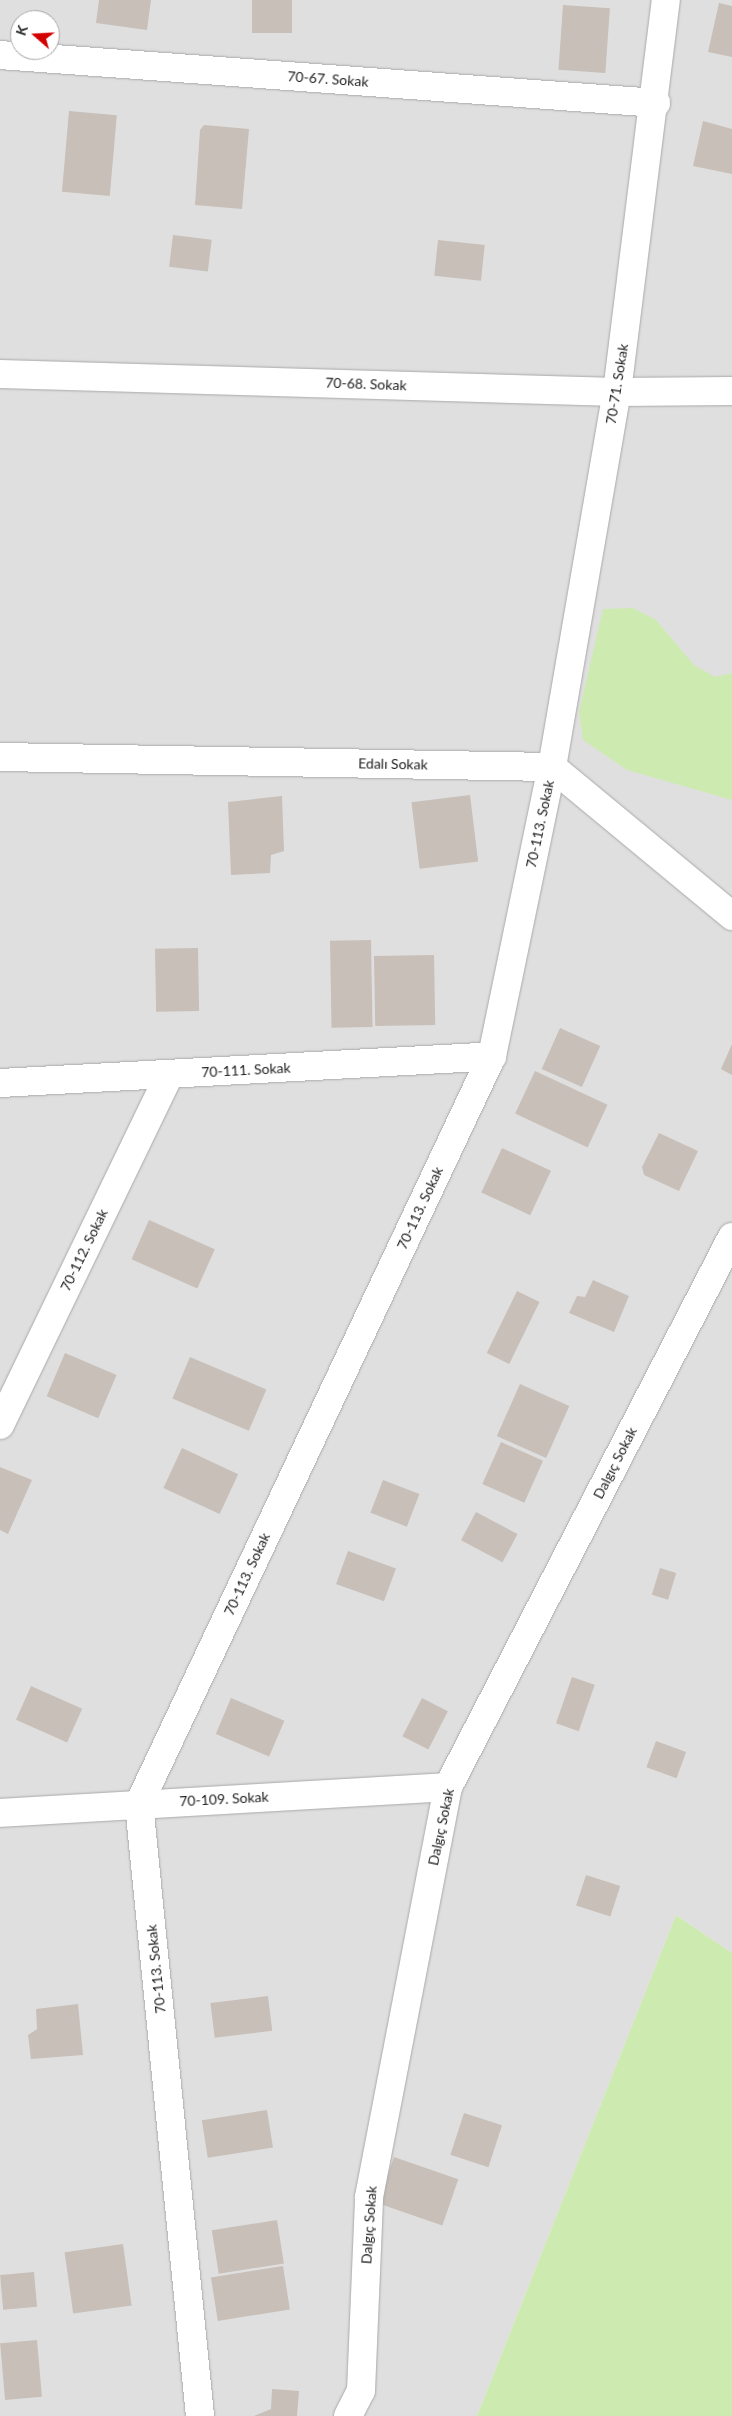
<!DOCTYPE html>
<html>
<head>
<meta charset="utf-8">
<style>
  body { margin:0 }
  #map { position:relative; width:732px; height:2416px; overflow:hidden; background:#f2efe9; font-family:Lato,sans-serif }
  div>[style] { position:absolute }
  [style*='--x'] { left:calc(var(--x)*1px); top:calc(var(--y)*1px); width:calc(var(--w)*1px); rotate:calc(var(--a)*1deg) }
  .residential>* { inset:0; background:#e0dfdf }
  .grass>* { inset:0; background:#cdebb0 }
  .building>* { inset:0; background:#c7bfb8; transform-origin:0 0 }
  .roads { filter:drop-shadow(0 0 1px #a9a9a9) drop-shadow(0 0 1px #a9a9a9) }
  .minor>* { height:28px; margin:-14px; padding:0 14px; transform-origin:14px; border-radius:14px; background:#fff }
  span { translate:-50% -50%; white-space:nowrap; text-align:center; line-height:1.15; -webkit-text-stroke:4px #fff; paint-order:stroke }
  .street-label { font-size:14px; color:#222 }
  .north { position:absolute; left:10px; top:10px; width:50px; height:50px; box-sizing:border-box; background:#fff; border:1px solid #a7a7a7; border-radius:50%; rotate:289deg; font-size:14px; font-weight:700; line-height:20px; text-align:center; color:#222 }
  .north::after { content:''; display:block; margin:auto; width:18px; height:22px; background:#d40000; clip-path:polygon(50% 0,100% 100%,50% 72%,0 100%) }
</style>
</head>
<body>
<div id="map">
  <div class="residential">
    <div style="clip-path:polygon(evenodd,0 0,732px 0,732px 1953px,676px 1915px,477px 2416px,0 2416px,0 0,20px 20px,50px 20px,50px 50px,20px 50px,20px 20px)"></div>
  </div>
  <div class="grass">
    <div style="clip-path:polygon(633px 608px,656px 620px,694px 665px,715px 677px,732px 673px,732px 800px,627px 770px,583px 740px,579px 712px,603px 609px)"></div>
    <div style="clip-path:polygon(676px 1915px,732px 1953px,732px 2416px,477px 2416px)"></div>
  </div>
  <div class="building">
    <div style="clip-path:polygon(99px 0,151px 0,147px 30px,96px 23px)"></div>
    <div style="left:252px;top:0;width:40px;height:33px"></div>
    <div style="clip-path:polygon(719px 3px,732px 6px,732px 57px,708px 52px)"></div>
    <div style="left:563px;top:5px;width:47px;height:65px;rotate:4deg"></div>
    <div style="left:69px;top:111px;width:48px;height:81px;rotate:5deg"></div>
    <div style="clip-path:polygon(703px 121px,732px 129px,732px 174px,693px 166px)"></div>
    <div style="clip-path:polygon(204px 125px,249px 129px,242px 209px,195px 205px,200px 130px)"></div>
    <div style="left:173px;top:235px;width:39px;height:32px;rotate:7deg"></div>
    <div style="left:438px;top:240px;width:47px;height:36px;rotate:6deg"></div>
    <div style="left:470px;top:795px;width:67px;height:59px;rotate:83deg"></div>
    <div style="clip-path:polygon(282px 796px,284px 851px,271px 855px,270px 873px,231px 875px,228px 802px)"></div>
    <div style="left:371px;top:940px;width:87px;height:41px;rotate:89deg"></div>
    <div style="left:198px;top:948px;width:63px;height:43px;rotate:89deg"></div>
    <div style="left:434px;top:955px;width:70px;height:60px;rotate:89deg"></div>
    <div style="left:560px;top:1028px;width:44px;height:45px;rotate:24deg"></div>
    <div style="clip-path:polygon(732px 1044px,732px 1075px,721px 1069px)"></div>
    <div style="left:535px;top:1071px;width:80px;height:47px;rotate:25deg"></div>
    <div style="clip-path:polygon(659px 1133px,698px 1151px,679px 1191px,644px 1175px,642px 1167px)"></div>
    <div style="left:502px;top:1148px;width:54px;height:49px;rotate:25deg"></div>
    <div style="left:149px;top:1220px;width:72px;height:43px;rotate:24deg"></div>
    <div style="clip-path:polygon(593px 1280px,629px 1296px,614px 1332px,569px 1313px,577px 1296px,585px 1297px)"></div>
    <div style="left:517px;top:1291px;width:25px;height:69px;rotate:26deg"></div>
    <div style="left:65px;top:1353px;width:56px;height:47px;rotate:23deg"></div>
    <div style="left:190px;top:1357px;width:83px;height:45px;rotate:23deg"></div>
    <div style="left:520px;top:1384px;width:54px;height:57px;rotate:24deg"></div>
    <div style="left:501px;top:1442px;width:46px;height:46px;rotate:24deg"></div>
    <div style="left:182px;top:1448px;width:62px;height:44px;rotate:25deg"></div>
    <div style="clip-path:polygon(0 1467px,32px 1480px,8px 1534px,0 1530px)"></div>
    <div style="left:383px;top:1480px;width:39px;height:35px;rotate:21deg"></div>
    <div style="left:476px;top:1512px;width:47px;height:32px;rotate:28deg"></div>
    <div style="left:348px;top:1551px;width:51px;height:35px;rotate:20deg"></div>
    <div style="left:660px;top:1568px;width:17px;height:28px;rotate:17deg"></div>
    <div style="left:572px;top:1677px;width:24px;height:49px;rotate:19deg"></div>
    <div style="left:31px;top:1686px;width:56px;height:37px;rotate:24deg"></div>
    <div style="left:231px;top:1698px;width:58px;height:39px;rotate:23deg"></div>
    <div style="left:422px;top:1698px;width:29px;height:43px;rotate:27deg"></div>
    <div style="left:656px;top:1741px;width:32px;height:28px;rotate:20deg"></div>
    <div style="left:586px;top:1875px;width:36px;height:32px;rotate:18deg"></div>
    <div style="left:268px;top:1996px;width:35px;height:58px;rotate:83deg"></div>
    <div style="clip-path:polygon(78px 2004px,83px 2055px,31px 2059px,28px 2035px,37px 2029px,36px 2009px)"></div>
    <div style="left:267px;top:2110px;width:38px;height:66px;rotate:81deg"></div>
    <div style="left:464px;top:2113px;width:40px;height:44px;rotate:18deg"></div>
    <div style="left:394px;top:2157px;width:68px;height:49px;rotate:19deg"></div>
    <div style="left:277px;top:2220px;width:44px;height:66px;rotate:81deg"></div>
    <div style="left:123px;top:2244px;width:62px;height:59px;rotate:82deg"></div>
    <div style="left:283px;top:2266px;width:44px;height:73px;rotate:81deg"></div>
    <div style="left:34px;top:2272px;width:35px;height:34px;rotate:85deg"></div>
    <div style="left:37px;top:2340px;width:57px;height:37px;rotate:85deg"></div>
    <div style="clip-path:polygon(272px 2389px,299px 2391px,297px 2416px,254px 2416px,271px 2409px)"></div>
  </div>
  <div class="roads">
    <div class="minor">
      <div style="--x:0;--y:55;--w:658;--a:4.18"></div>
      <div style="--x:0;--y:374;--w:617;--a:1.67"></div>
      <div style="--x:617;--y:392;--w:115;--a:-0.5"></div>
      <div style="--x:0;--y:757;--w:552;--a:1.04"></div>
      <div style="--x:552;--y:767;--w:234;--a:39.6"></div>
      <div style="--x:0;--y:1083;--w:493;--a:-3.1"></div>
      <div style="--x:0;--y:1425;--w:389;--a:-64.2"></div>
      <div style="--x:0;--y:1813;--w:449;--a:-3.3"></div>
      <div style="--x:200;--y:2416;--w:615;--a:-95.69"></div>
      <div style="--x:139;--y:1804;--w:827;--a:-64.74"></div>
      <div style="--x:492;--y:1056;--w:295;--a:-78.3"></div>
      <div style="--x:552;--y:767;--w:381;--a:-80.2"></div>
      <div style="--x:617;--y:392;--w:395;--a:-82.9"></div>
      <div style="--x:348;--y:2416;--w:28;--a:-63"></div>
      <div style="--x:361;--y:2391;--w:194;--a:-87.6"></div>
      <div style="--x:369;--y:2197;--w:418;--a:-79.1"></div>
      <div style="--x:448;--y:1787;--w:619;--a:-62.69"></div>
    </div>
  </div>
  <div class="street-label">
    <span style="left:328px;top:79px;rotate:4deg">70-67. Sokak</span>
    <span style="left:366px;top:384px;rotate:2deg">70-68. Sokak</span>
    <span style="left:617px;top:384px;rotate:-81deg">70-71. Sokak</span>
    <span style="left:393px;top:764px;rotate:1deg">Edalı Sokak</span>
    <span style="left:540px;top:824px;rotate:-78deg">70-113. Sokak</span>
    <span style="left:246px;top:1070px;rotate:-3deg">70-111. Sokak</span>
    <span style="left:420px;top:1208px;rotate:-65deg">70-113. Sokak</span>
    <span style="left:84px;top:1250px;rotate:-64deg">70-112. Sokak</span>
    <span style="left:615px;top:1463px;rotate:-63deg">Dalgıç Sokak</span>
    <span style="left:247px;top:1574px;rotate:-65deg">70-113. Sokak</span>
    <span style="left:224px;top:1799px;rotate:-3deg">70-109. Sokak</span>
    <span style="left:441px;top:1827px;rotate:-78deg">Dalgıç Sokak</span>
    <span style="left:156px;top:1969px;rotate:-96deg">70-113. Sokak</span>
    <span style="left:369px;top:2225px;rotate:-86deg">Dalgıç Sokak</span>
  </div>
  <div class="north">K</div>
</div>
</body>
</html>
